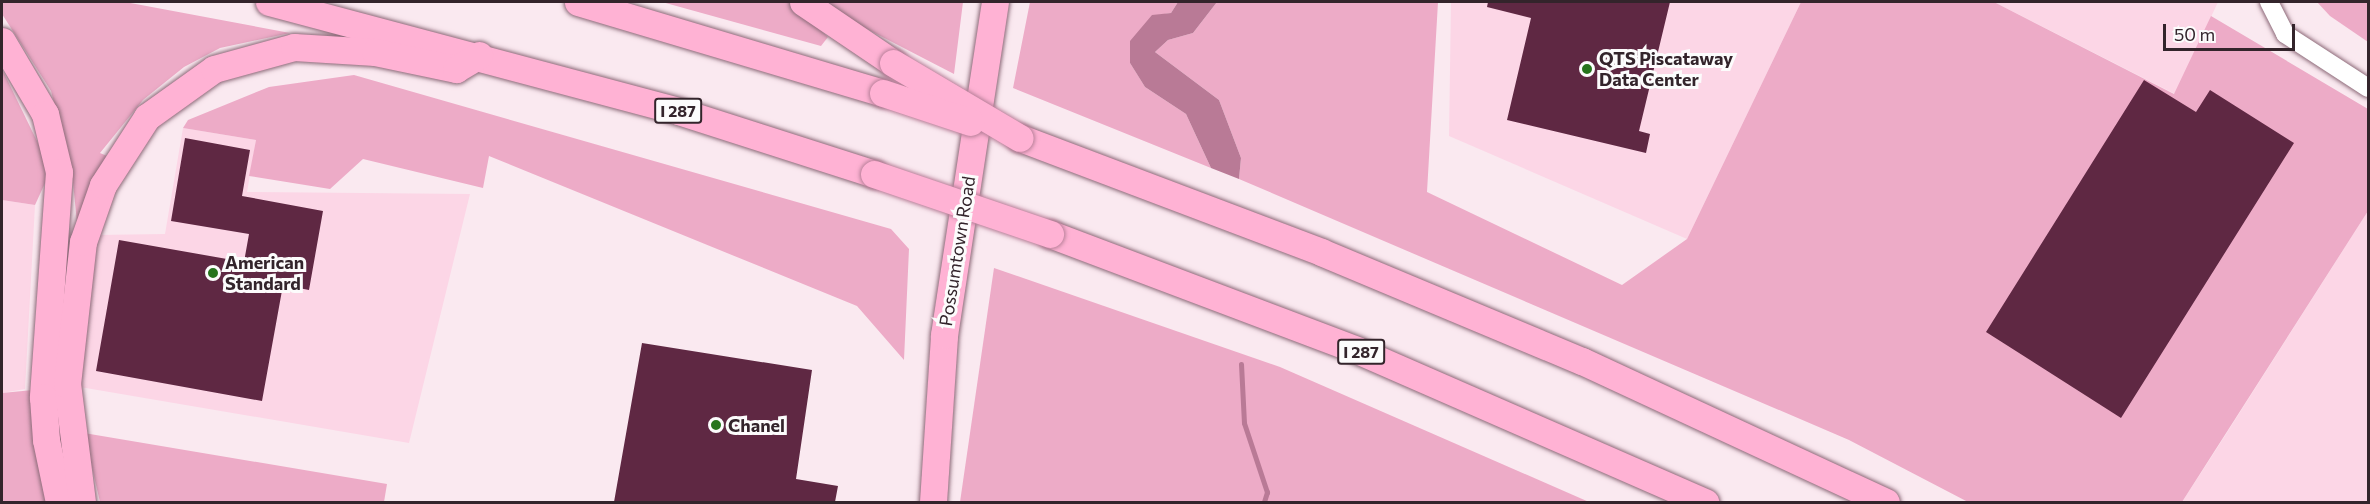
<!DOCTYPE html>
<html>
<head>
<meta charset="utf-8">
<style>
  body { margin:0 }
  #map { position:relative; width:2370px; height:504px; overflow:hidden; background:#fae9f0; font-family:Commissioner,sans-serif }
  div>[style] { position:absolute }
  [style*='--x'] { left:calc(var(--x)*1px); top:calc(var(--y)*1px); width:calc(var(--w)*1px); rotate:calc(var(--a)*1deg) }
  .built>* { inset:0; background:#fcd6e6 }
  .green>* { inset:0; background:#edabc7 }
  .water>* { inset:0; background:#b97a96 }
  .stream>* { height:5px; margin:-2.5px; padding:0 2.5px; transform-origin:2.5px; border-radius:2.5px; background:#b97a96 }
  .building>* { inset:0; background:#5f2843 }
  .roads { filter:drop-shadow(0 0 2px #8d6a79) drop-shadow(0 0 2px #8d6a79) }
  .minor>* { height:18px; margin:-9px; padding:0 9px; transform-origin:9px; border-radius:9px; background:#fff }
  .highway>* { height:27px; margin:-13.5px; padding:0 13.5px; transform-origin:13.5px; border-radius:13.5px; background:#ffb2d4 }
  .bridges { filter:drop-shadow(0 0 2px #b88099) drop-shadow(0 0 2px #b88099) }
  .highway-bridge>* { height:27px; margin:-13.5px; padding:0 13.5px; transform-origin:13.5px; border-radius:13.5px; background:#ffb2d4 }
  .dots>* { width:16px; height:16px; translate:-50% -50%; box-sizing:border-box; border:3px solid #fcfcfc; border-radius:50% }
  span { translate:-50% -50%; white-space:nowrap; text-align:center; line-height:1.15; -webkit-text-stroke:6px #fcfcfc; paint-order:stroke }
  .shield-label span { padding:2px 4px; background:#fcfcfc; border:2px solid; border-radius:4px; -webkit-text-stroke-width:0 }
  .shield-label { font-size:16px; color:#33242b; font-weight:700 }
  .poi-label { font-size:18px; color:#33242b; font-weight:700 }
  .left { translate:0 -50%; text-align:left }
  .street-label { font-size:18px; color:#33242b }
  .frame { position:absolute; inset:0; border:3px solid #33242b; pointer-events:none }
  .scale { position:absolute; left:2163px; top:24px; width:132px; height:27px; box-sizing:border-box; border:3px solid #33242b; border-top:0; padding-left:8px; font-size:18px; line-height:21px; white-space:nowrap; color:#33242b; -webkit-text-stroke:4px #fcfcfc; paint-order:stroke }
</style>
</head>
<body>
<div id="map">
  <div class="built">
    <div style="clip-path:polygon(1451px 2px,1801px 2px,1687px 239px,1449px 136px)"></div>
    <div style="clip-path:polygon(1994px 2px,2218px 2px,2175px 94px)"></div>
    <div style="clip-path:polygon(183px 128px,256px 140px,247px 192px,470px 194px,409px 443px,80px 387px,96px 235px,165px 234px)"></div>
    <div style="clip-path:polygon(2px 200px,35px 205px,25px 389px,2px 393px)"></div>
    <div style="clip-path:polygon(2368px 211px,2368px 502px,2182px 502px,2212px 456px)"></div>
  </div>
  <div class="green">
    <div style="clip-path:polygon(2px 2px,125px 2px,290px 33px,220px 48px,184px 67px,143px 100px,100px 153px,107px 156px,77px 223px,72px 172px,51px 91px,2px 14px)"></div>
    <div style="clip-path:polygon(662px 2px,789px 2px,828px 37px,821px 46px)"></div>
    <div style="clip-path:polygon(825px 2px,963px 2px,954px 74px,863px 27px)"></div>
    <div style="clip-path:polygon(1030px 2px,1178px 2px,1171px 13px,1152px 16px,1131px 41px,1130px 63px,1145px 87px,1186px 114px,1211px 168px,1013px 88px)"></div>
    <div style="clip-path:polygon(1217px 2px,1438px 2px,1427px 192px,1622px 285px,1687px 239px,1801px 2px,1994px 2px,2174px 94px,2211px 16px,2368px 109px,2368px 211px,2182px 502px,1968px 502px,1849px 440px,1239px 179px,1241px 158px,1219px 100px,1155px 52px,1168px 40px,1193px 33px)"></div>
    <div style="clip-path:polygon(2317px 2px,2368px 2px,2368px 42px,2330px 16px)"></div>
    <div style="clip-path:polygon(2px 69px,51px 170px,35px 205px,2px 200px)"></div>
    <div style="clip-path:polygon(354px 75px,891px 229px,909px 249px,904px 360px,857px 306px,489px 156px,483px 188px,363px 159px,330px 189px,249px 176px,256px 140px,183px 128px,188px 120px,269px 87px)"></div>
    <div style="clip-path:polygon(994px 268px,1280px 367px,1589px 502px,960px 502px)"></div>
    <div style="clip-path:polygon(33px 390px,48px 502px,2px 502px,2px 393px)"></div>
    <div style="clip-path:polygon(84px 433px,387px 484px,384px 502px,100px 502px)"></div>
  </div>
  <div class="water">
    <div style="clip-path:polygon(1178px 2px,1217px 2px,1193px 33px,1168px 40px,1155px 52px,1219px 100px,1241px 158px,1239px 179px,1211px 168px,1186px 114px,1145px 87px,1130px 63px,1130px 41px,1152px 15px,1171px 13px)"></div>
  </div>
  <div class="stream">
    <div style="--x:1241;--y:364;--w:59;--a:87.1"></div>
    <div style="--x:1244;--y:423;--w:73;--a:71.6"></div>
    <div style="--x:1267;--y:492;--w:10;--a:107"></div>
  </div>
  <div class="building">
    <div style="clip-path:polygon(1488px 2px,1670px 2px,1639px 131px,1650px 134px,1646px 153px,1507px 120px,1531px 18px,1487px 7px)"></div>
    <div style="clip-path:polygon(2144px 80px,2196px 112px,2210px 90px,2294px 143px,2121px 418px,1986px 332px)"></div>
    <div style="clip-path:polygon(185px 138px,250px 150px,242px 196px,323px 211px,309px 290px,283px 285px,262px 401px,96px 371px,119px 240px,244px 262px,249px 234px,171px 221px)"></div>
    <div style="clip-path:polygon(642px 343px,812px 370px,796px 479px,838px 486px,835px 502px,614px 502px)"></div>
  </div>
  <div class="roads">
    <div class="minor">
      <div style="--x:2269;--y:2;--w:36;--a:63"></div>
      <div style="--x:2285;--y:34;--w:99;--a:33"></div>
    </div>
    <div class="highway">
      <div style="--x:269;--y:2;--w:423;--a:14.9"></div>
      <div style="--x:678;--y:111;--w:206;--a:17.8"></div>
      <div style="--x:578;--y:2;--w:318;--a:16.6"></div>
      <div style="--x:803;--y:2;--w:109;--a:34.1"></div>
      <div style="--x:2;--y:41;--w:85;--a:59.5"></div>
      <div style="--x:45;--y:114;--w:60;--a:76.4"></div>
      <div style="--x:59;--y:172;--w:226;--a:94.1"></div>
      <div style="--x:43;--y:397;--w:43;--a:86"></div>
      <div style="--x:46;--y:440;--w:63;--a:78.2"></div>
      <div style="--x:1020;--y:138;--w:322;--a:20.7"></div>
      <div style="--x:1321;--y:252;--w:283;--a:22.7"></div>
      <div style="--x:1582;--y:361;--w:335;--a:24.9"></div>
      <div style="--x:1050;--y:234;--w:330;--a:20.7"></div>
      <div style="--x:1359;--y:351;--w:378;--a:23.6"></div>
      <div style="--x:82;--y:502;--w:119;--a:-97.2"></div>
      <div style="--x:67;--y:384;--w:143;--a:-83.6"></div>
      <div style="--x:83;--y:242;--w:60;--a:-70.7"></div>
      <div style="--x:103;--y:185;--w:81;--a:-57.1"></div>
      <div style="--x:147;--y:117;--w:82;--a:-35.6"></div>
      <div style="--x:214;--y:69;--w:83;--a:-15.4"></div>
      <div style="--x:294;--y:47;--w:81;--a:3.5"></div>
      <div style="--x:375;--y:52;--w:83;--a:11.9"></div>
      <div style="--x:456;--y:69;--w:27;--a:-31"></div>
      <div style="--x:933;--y:502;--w:167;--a:-86.2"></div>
      <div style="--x:944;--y:335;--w:337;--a:-81.3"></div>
    </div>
  </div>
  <div class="bridges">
    <div class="highway-bridge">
      <div style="--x:893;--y:63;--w:147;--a:30.6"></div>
      <div style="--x:883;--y:93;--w:92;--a:18.4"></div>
      <div style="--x:874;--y:174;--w:186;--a:18.8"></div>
    </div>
  </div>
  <div class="dots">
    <div style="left:1587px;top:69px;background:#26741c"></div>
    <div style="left:213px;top:273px;background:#26741c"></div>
    <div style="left:716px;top:425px;background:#26741c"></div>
  </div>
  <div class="shield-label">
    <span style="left:678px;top:111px">I 287</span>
    <span style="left:1361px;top:352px">I 287</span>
  </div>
  <div class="poi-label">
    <span class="left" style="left:1599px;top:69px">QTS Piscataway<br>Data Center</span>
    <span class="left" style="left:225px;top:273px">American<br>Standard</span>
    <span class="left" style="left:728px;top:425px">Chanel</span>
  </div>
  <div class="street-label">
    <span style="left:957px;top:251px;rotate:-81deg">Possumtown Road</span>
  </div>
  <div class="frame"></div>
  <div class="scale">50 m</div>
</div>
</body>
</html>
